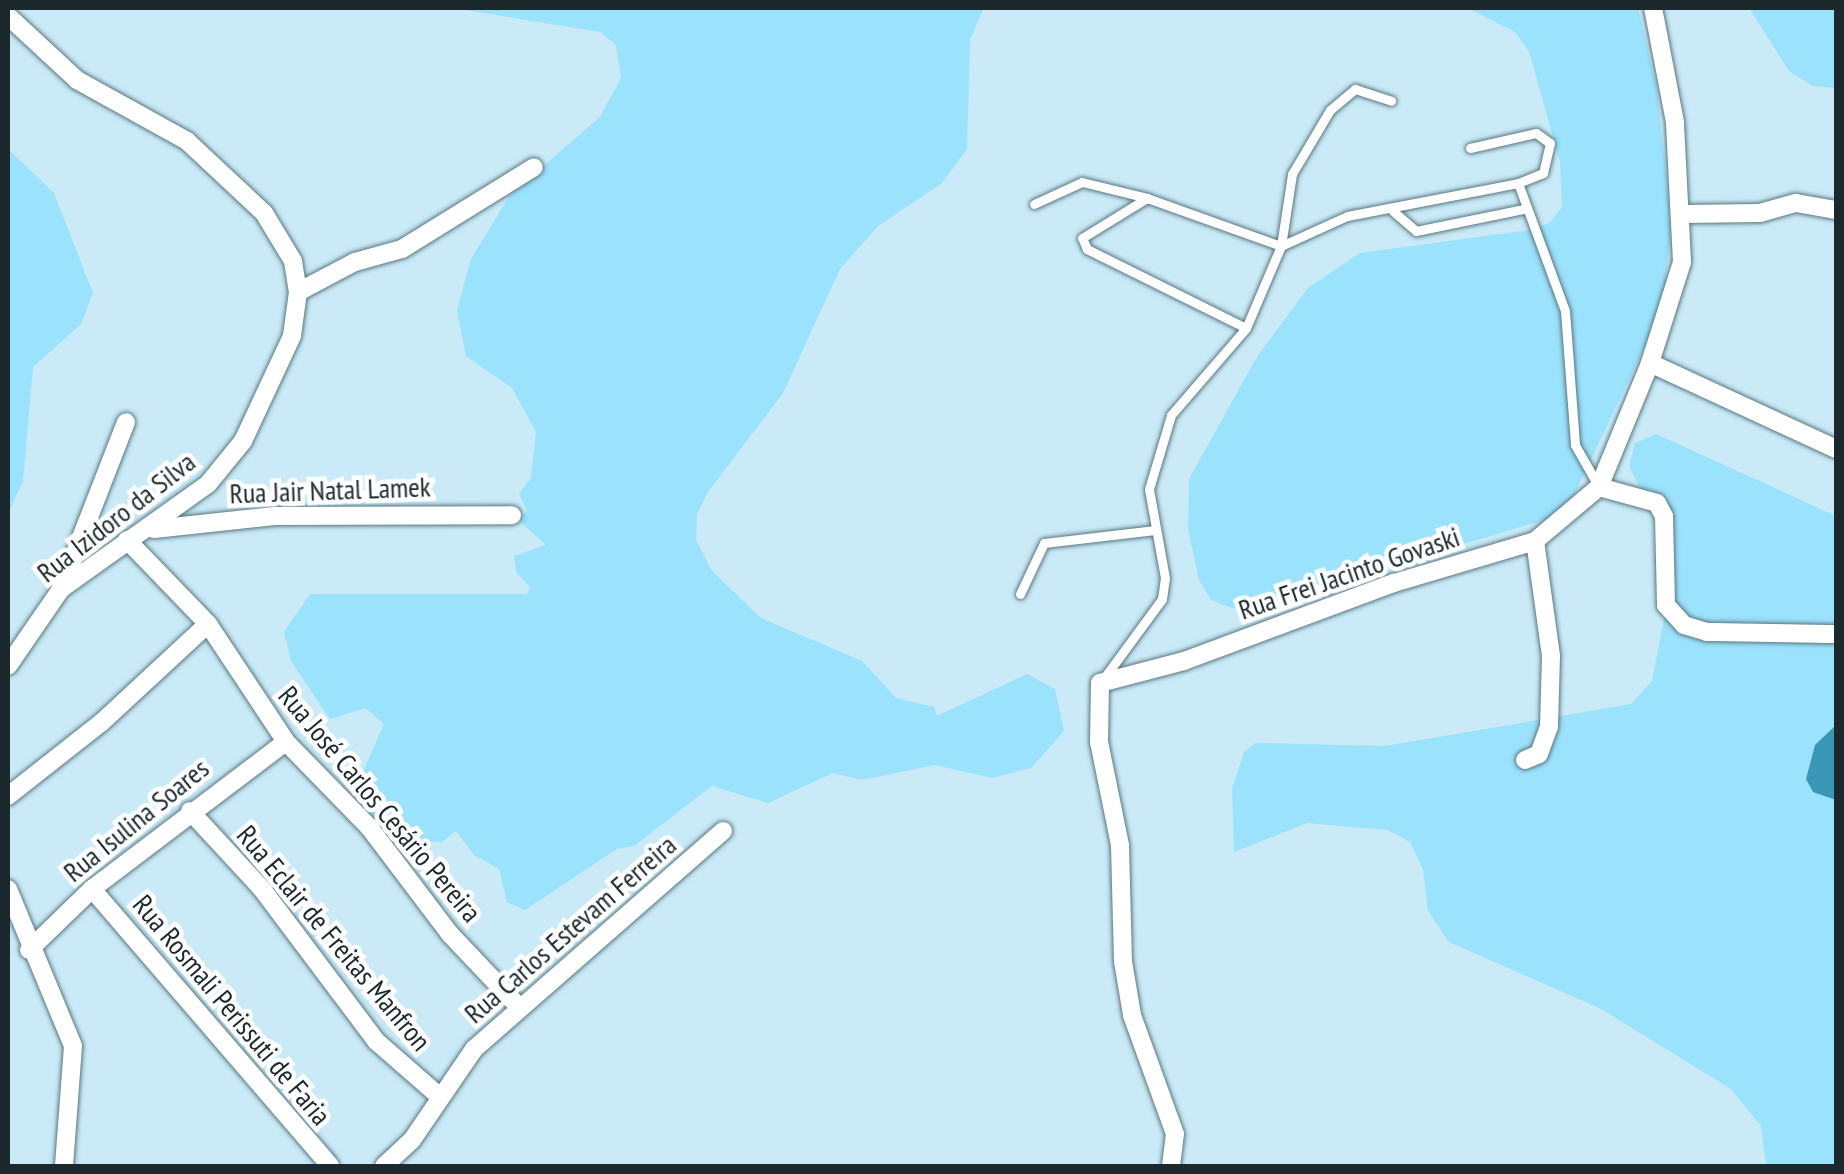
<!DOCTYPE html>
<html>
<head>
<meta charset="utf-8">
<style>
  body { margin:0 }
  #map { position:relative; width:1844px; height:1174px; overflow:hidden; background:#c9eaf6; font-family:"PT Sans Narrow",sans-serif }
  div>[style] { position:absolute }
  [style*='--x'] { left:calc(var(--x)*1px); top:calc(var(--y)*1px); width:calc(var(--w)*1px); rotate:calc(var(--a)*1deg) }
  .green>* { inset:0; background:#9be2fc }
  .water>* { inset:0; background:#3a97b5 }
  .roads { filter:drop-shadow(0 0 2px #5a7782) drop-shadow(0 0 2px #5a7782) }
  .service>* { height:9px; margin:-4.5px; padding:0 4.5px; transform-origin:4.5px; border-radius:4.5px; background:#fff }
  .minor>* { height:18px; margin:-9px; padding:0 9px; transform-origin:9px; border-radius:9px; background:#fff }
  span { translate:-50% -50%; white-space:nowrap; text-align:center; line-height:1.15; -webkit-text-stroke:9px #fff; paint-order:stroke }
  .street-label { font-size:28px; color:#1b282c }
  .frame { position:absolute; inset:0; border:10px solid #1b282c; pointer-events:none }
</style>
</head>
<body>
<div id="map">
  <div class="green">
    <div style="clip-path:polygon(454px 8px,984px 8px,970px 39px,967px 149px,942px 183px,878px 226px,840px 269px,783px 393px,708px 492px,697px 514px,696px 540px,712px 571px,761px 618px,862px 661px,896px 698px,934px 707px,937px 716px,1027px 674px,1055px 689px,1064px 731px,1031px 768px,992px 778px,935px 765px,862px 780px,833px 773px,768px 803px,712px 786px,634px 846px,617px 849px,525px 910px,507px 902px,499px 869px,474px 855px,456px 831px,442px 842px,403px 841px,373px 820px,358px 783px,384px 724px,366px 708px,330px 719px,291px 661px,284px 632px,310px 594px,527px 594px,530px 587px,516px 572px,514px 556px,546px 545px,519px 521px,527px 510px,519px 494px,531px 478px,536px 432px,512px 388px,466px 356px,457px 310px,471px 259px,510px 195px,600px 117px,621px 78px,616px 45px,600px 32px)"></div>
    <div style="clip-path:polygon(1467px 8px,1638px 8px,1656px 84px,1672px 225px,1662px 306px,1641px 354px,1565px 514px,1258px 604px,1232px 608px,1211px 600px,1199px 580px,1188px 529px,1189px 479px,1258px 355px,1308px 288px,1360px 253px,1529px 230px,1550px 223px,1562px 207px,1560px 162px,1529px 51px,1515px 32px)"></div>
    <div style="clip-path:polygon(1749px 8px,1836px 8px,1836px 88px,1813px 86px,1789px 71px)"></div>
    <div style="clip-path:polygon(8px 149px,54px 193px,93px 293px,81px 324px,33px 367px,23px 481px,8px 514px)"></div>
    <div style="clip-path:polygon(1656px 434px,1836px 516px,1836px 1166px,1766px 1166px,1761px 1126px,1731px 1089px,1601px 1009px,1449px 942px,1428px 911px,1423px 869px,1410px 842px,1388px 830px,1307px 823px,1234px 852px,1232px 789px,1244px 752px,1256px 743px,1385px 746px,1631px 704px,1652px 681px,1668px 598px,1662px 533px,1629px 466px,1635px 443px)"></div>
  </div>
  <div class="water">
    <div style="clip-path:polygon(1836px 725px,1836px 800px,1813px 792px,1806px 779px,1815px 745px)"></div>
  </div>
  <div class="roads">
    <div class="service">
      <div style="--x:1470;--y:148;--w:68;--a:-12.8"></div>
      <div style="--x:1536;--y:133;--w:17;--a:36"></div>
      <div style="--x:1550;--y:143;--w:31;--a:103"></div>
      <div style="--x:1543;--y:173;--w:27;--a:158"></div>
      <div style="--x:1518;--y:183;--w:136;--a:69.8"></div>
      <div style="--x:1565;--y:311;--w:134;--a:85.7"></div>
      <div style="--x:1575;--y:445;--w:48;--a:60.3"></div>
      <div style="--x:1034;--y:204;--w:53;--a:-24.6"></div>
      <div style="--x:1082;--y:182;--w:67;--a:13.8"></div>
      <div style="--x:1393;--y:211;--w:30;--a:41"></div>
      <div style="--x:1416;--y:231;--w:109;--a:-11.6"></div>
      <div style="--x:1246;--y:328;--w:178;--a:-153.6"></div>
      <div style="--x:1087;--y:249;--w:12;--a:-114"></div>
      <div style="--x:1082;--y:238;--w:76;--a:-31.6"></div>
      <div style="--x:1147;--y:198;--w:142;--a:19.7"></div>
      <div style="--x:1281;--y:246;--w:72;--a:-24.4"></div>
      <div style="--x:1347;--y:216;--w:174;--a:-10.9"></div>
      <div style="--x:1020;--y:594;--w:56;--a:-64.8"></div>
      <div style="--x:1044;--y:543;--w:112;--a:-6.7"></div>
      <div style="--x:1104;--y:678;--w:98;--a:-53.7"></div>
      <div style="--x:1162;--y:599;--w:21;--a:-82"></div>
      <div style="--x:1165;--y:578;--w:90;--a:-100.2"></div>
      <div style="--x:1149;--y:489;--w:77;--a:-73.4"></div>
      <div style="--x:1171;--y:415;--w:115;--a:-49.2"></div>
      <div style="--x:1246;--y:328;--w:89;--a:-66.9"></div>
      <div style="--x:1281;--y:246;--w:73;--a:-81.3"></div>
      <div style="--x:1292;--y:174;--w:74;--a:-59.3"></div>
      <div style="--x:1330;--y:110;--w:33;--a:-40"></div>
      <div style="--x:1355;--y:89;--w:38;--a:18"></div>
    </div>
    <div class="minor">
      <div style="--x:8;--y:16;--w:94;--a:42.8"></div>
      <div style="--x:77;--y:80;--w:126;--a:29"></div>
      <div style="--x:187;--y:141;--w:105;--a:43.1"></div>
      <div style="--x:264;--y:213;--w:56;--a:58.9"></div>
      <div style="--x:293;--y:261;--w:31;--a:81"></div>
      <div style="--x:298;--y:292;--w:44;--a:97.8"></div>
      <div style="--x:292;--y:336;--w:116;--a:115"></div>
      <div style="--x:243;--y:441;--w:55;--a:129.1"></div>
      <div style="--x:208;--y:484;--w:181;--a:144.5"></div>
      <div style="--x:61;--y:589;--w:93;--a:124.5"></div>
      <div style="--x:1684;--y:214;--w:76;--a:-0.8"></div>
      <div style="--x:1760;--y:213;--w:37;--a:-16"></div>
      <div style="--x:1796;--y:203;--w:41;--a:9.9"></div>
      <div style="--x:298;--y:292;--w:64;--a:-27.8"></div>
      <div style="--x:355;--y:262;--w:49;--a:-15.5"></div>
      <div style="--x:402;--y:249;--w:155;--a:-31.8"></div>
      <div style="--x:1650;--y:363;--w:205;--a:24.8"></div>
      <div style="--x:1599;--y:487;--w:60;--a:15.4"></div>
      <div style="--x:1657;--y:503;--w:15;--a:62"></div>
      <div style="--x:1664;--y:516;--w:89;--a:88.7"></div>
      <div style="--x:1666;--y:605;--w:27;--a:48"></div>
      <div style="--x:1684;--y:625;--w:24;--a:17"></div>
      <div style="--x:1707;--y:632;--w:129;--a:0.9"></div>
      <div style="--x:154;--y:529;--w:121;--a:-6.2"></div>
      <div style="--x:274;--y:516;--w:238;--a:-0.2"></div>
      <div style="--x:127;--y:540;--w:117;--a:46"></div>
      <div style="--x:208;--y:624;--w:141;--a:56.5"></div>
      <div style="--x:286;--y:742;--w:119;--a:45.7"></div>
      <div style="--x:369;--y:827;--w:134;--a:52.9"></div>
      <div style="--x:450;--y:934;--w:100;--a:46.6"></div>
      <div style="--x:61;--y:589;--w:179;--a:-68.7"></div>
      <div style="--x:1525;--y:760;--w:15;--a:-23"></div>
      <div style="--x:1539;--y:754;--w:29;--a:-70"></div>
      <div style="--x:1549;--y:727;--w:71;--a:-88.4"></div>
      <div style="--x:1551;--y:656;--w:116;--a:-97.9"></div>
      <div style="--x:8;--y:796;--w:120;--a:-38.2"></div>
      <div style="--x:102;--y:722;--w:144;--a:-42.8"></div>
      <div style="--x:190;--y:811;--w:106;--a:47.3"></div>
      <div style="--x:262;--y:889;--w:190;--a:53.1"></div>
      <div style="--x:376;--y:1041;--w:84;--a:41.1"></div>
      <div style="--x:8;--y:889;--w:170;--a:67.5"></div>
      <div style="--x:73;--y:1046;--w:120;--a:94.3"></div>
      <div style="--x:92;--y:889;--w:365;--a:49.3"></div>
      <div style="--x:29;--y:950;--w:88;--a:-44.1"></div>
      <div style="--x:92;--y:889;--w:243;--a:-37.2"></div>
      <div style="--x:384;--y:1166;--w:38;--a:-43"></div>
      <div style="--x:412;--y:1140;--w:110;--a:-55.7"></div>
      <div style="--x:474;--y:1049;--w:331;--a:-41.2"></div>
      <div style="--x:1171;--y:1166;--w:32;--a:-83"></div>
      <div style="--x:1175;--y:1134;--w:127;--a:-109.9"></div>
      <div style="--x:1132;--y:1015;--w:55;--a:-99.5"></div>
      <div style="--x:1123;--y:961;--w:116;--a:-91.5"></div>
      <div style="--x:1120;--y:845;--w:105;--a:-101.5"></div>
      <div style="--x:1099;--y:742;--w:59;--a:-89"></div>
      <div style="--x:1100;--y:683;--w:87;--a:-14.7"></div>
      <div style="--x:1184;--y:661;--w:224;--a:-20.4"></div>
      <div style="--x:1394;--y:583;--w:147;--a:-16.6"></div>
      <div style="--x:1535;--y:541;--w:84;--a:-40.2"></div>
      <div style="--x:1599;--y:487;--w:134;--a:-67.6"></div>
      <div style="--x:1650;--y:363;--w:106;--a:-72.4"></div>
      <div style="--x:1682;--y:262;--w:140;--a:-92.9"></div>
      <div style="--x:1675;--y:122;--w:116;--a:-100.9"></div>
    </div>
  </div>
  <div class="street-label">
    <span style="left:330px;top:490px;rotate:-2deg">Rua Jair Natal Lamek</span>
    <span style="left:116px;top:517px;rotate:-38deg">Rua Izidoro da Silva</span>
    <span style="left:1349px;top:573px;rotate:-19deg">Rua Frei Jacinto Govaski</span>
    <span style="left:380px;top:804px;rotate:50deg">Rua José Carlos Cesário Pereira</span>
    <span style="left:136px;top:820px;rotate:-39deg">Rua Isulina Soares</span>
    <span style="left:570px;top:929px;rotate:-41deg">Rua Carlos Estevam Ferreira</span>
    <span style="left:334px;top:938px;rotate:50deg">Rua Eclair de Freitas Manfron</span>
    <span style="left:232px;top:1010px;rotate:50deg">Rua Rosmali Perissuti de Faria</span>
  </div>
  <div class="frame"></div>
</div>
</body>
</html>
